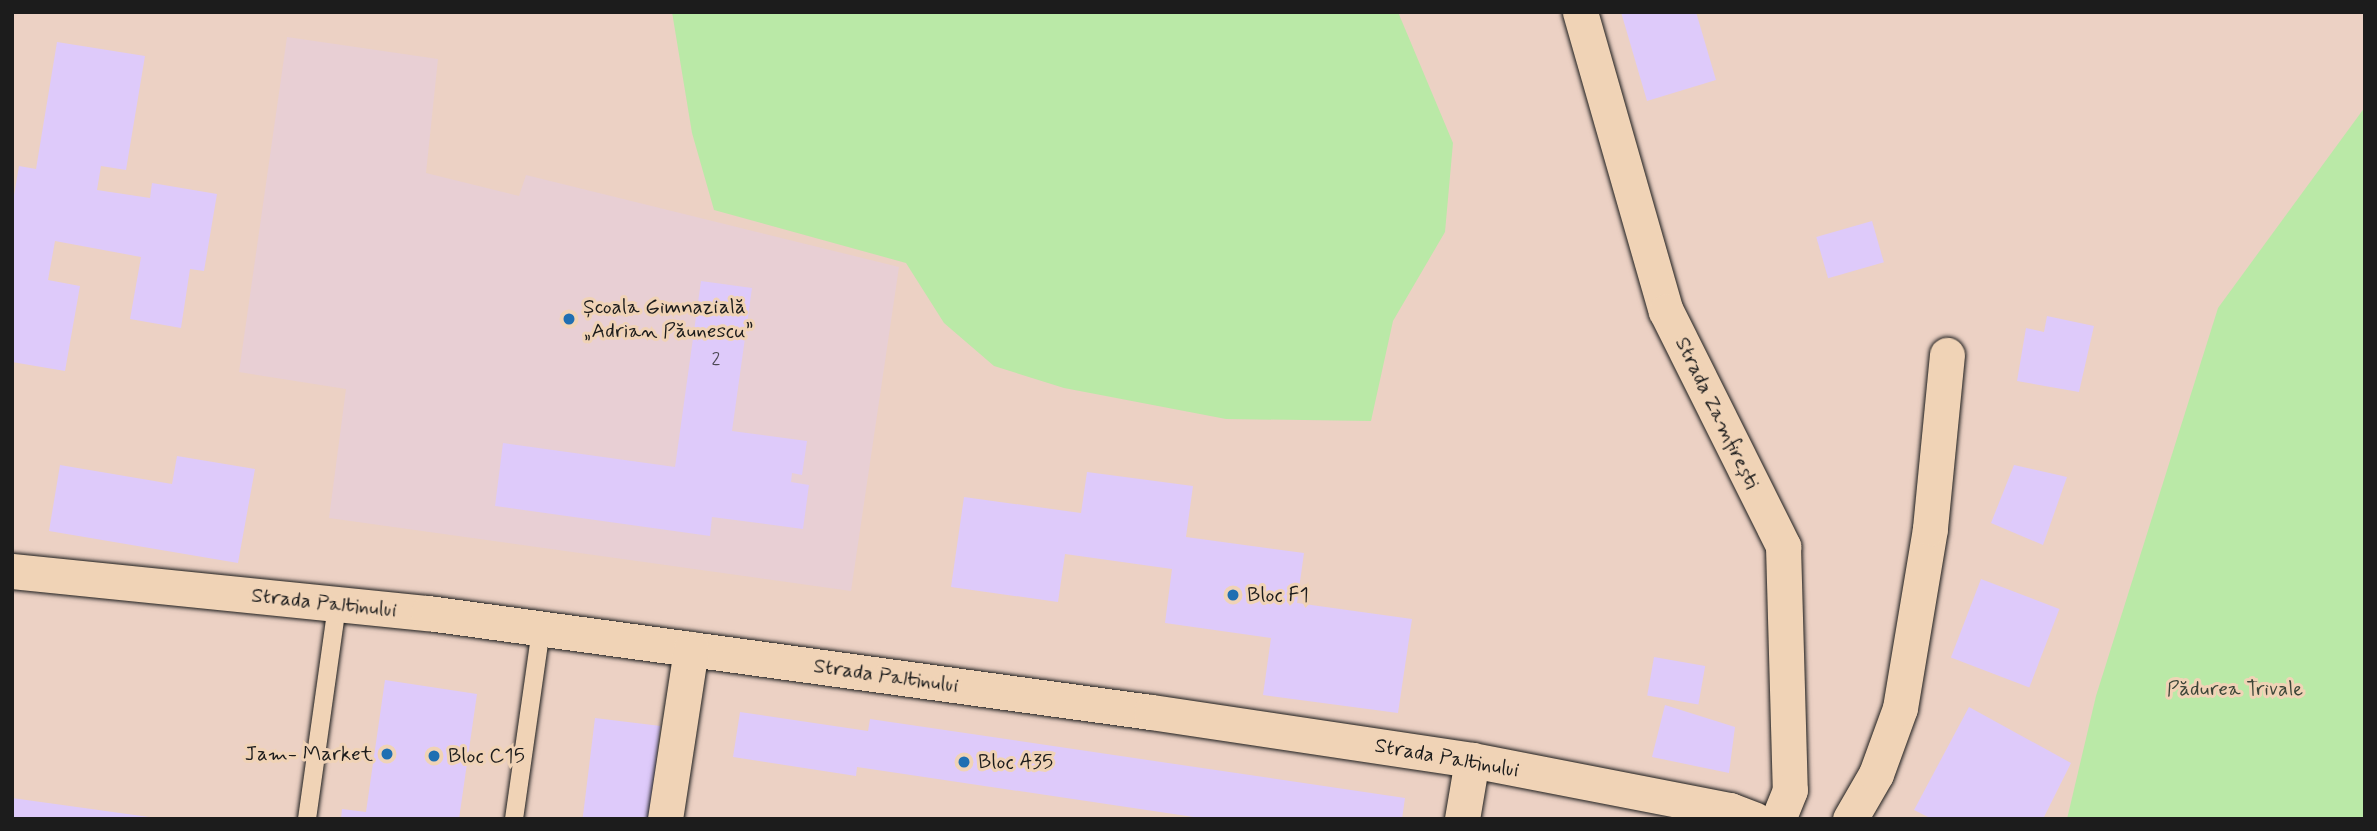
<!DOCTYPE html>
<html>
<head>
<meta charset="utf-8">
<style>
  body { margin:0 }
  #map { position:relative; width:2377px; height:831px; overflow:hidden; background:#ecd1c4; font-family:Mynerve,sans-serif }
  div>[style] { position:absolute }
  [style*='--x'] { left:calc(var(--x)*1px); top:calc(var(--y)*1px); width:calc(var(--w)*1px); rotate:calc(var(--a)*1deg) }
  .built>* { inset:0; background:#e8cfd4 }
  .green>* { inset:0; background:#bae9a7 }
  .building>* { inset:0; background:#decafa; transform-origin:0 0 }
  .roads { filter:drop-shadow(0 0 2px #1c1c1c) drop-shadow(0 0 2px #1c1c1c) }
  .lane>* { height:18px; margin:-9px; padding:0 9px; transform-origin:9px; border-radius:9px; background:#f0d3b6 }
  .street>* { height:35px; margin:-17.5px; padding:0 17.5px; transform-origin:17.5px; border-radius:17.5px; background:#f0d3b6 }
  .dots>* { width:19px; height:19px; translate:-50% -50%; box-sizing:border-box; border:4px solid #f0d3b6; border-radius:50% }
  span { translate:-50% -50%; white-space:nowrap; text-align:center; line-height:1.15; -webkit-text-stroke:6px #f0d3b6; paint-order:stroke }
  .number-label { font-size:18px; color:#4c4854 }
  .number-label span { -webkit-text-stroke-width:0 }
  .poi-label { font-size:21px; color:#1c1c1c }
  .left { translate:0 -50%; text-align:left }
  .right { translate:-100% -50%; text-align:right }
  .street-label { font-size:21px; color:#1c1c1c }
  .park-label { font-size:21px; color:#3c4538 }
  .frame { position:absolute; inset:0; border:14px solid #1c1c1c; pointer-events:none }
</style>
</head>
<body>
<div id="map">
  <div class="built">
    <div style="clip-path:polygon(287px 37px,438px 59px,426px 173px,519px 196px,526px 175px,899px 267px,851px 591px,329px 518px,346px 389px,239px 372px)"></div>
  </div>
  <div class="green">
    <div style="clip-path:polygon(672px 12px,1398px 12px,1453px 143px,1445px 232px,1393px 321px,1371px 421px,1226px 419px,1064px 388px,994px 366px,944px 323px,906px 263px,714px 210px,692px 133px)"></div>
    <div style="clip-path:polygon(2365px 107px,2365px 819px,2067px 819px,2096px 696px,2218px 308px)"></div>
  </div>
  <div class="building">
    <div style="clip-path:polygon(1621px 12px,1696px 12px,1716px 80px,1647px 101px)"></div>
    <div style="clip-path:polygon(57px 42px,145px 56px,126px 170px,101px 166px,97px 190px,150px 198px,152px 183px,217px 194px,204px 271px,190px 269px,181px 328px,130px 319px,141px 257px,55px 241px,48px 280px,80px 286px,65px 371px,12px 362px,12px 207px,19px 166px,36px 169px)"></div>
    <div style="left:1872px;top:221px;width:43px;height:58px;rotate:74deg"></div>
    <div style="clip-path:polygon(701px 281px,752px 288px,732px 431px,807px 441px,802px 475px,792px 473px,791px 482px,809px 485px,803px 529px,712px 517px,710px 536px,495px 506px,503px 443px,675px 467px)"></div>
    <div style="clip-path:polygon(2047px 316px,2094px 326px,2079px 392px,2017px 381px,2026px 328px,2044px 332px)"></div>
    <div style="clip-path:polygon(177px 456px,255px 469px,238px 563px,49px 531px,60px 465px,172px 484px)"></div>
    <div style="clip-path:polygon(2014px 465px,2067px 477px,2043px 545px,1991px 523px)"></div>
    <div style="clip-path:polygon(1087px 472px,1193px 486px,1186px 537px,1304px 553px,1297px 603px,1412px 619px,1398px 713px,1263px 695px,1271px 638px,1165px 623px,1172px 569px,1065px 554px,1058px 602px,951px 587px,964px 497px,1081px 513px)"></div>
    <div style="left:1981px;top:579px;width:84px;height:84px;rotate:21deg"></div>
    <div style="left:1654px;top:657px;width:52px;height:39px;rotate:10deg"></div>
    <div style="clip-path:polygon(385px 680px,477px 694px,459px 819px,341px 819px,342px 809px,366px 812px)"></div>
    <div style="clip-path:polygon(1665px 705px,1735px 727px,1729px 773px,1652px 757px)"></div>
    <div style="clip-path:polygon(1969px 707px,2071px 763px,2043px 819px,1932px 819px,1914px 810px)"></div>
    <div style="clip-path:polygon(740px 712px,868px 731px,870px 719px,1405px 798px,1402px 819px,1207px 819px,857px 767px,856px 776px,733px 757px)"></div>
    <div style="left:595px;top:718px;width:66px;height:102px;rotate:7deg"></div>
    <div style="clip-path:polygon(12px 798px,149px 817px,149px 819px,12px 819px)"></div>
  </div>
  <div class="roads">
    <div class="lane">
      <div style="--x:307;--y:819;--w:215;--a:-82"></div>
      <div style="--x:514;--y:819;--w:192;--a:-81.9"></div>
    </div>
    <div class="street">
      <div style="--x:1580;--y:12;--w:311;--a:74"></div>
      <div style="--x:1666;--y:311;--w:263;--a:63.5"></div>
      <div style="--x:1783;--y:546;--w:244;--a:88.4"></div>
      <div style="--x:1790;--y:790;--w:31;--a:112"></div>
      <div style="--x:12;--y:571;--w:418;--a:5.8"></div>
      <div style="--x:428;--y:613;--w:730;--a:7.8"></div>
      <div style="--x:1151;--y:712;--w:325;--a:8.5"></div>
      <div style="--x:1472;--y:760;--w:263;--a:11"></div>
      <div style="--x:1730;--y:810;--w:26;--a:21"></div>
      <div style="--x:665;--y:819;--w:172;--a:-81.3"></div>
      <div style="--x:1462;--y:819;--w:60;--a:-80.4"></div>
      <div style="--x:1850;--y:819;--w:52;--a:-60"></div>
      <div style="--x:1876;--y:774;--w:70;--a:-70"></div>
      <div style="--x:1900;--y:708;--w:182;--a:-80.5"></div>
      <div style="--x:1930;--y:528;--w:174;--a:-84.4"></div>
    </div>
  </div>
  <div class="dots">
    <div style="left:569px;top:319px;background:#1f6fb2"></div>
    <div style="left:1233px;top:595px;background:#1f6fb2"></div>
    <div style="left:387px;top:754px;background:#1f6fb2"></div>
    <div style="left:434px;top:756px;background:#1f6fb2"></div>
    <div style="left:964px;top:762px;background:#1f6fb2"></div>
  </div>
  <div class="number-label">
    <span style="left:716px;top:359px">2</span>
  </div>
  <div class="poi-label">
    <span class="left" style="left:583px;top:319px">Școala Gimnazială<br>„Adrian Păunescu”</span>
    <span class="left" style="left:1247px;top:595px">Bloc F1</span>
    <span class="right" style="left:373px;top:754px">Jam- Market</span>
    <span class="left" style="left:448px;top:756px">Bloc C15</span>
    <span class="left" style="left:978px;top:762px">Bloc A35</span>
  </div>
  <div class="street-label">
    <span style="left:1717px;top:413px;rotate:64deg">Strada Zamfirești</span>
    <span style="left:324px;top:603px;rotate:6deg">Strada Paltinului</span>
    <span style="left:886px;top:676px;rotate:8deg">Strada Paltinului</span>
    <span style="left:1447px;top:758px;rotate:10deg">Strada Paltinului</span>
  </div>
  <div class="park-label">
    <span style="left:2235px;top:689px">Pădurea Trivale</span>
  </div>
  <div class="frame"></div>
</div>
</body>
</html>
